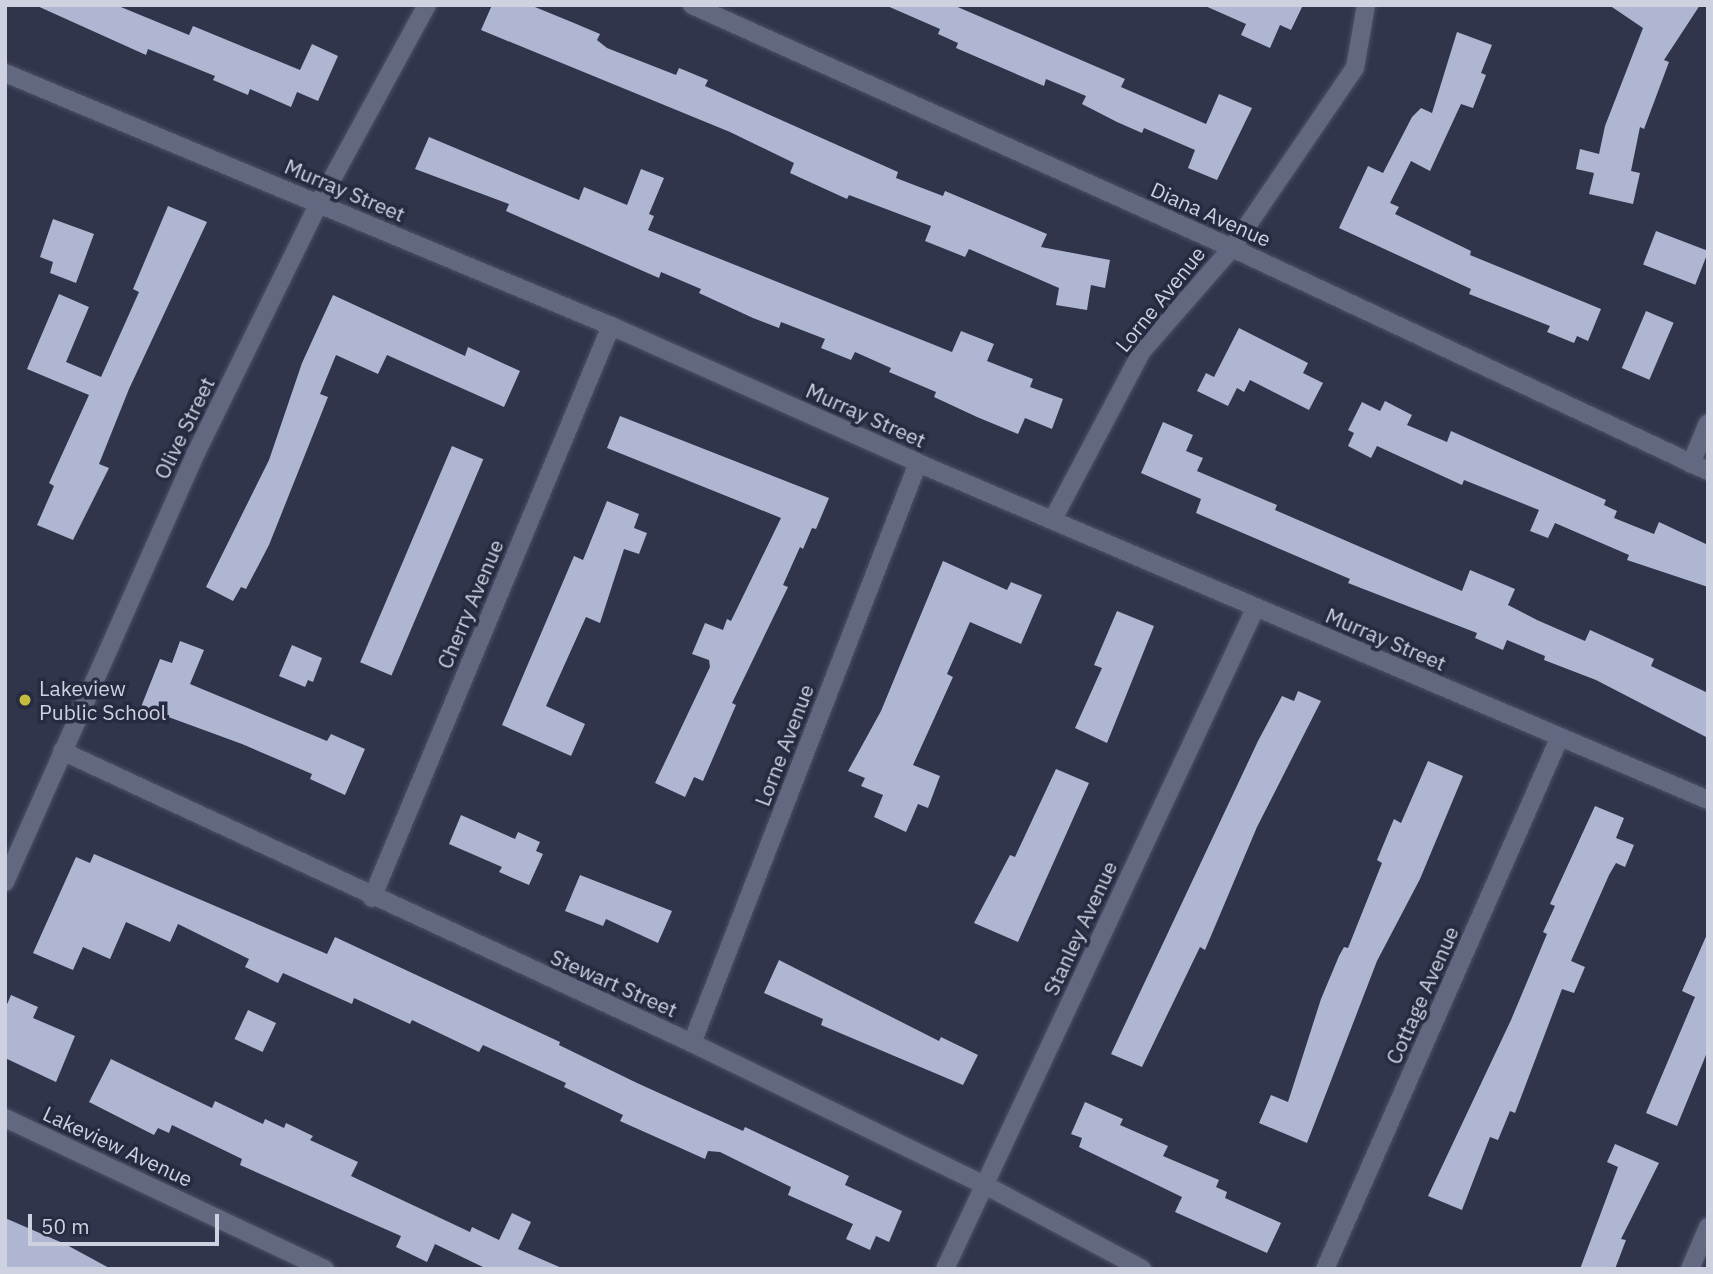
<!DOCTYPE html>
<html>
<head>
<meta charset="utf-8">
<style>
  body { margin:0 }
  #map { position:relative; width:1713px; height:1274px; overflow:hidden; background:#31354c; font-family:"IBM Plex Sans",sans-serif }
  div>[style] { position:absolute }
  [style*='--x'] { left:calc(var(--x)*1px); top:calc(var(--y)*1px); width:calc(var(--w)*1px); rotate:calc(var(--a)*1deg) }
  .building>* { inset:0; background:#afb6d2; transform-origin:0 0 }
  .roads { filter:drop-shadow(0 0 2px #4d5167) drop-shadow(0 0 2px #4d5167) }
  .minor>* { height:18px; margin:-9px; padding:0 9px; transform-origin:9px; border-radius:9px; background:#636881 }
  .dots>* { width:19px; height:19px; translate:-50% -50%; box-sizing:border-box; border:4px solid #272b41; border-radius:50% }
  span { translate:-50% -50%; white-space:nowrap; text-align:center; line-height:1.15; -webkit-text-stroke:7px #272b41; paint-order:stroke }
  .street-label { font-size:21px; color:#ced1e0 }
  .poi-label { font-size:21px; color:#ced1e0 }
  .left { translate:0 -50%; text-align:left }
  .frame { position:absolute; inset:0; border:7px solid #ced1e0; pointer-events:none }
  .scale { position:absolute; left:28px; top:1214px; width:191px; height:32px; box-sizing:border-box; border:4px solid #ced1e0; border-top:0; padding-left:9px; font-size:21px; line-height:24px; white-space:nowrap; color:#ced1e0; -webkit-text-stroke:5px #272b41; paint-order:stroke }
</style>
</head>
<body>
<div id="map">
  <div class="building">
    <div style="clip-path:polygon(35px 5px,116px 5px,189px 35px,193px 26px,300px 70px,312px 44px,338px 56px,318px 101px,297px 92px,291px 107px,250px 89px,248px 95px,213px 80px,215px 76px,148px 49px,146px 55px)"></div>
    <div style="clip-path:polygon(492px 5px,530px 5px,574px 23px,600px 34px,597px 40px,607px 48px,676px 75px,679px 68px,708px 80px,705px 86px,898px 172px,896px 178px,943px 196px,945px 191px,1047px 234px,1041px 247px,1110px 260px,1105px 288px,1091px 285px,1087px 310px,1056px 305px,1059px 288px,969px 249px,965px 257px,925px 241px,931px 226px,849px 195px,847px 199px,790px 173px,794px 163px,730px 132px,481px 30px)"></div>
    <div style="clip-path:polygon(885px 5px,953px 5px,1125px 79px,1121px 87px,1206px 124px,1219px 94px,1252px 108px,1217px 180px,1188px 168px,1195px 150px,1144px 128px,1142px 133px,1117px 122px,1082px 104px,1086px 96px,1046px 79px,1044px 86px,956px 48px,958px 43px,938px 34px,940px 29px)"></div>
    <div style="clip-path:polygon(1203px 5px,1303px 5px,1291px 30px,1280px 25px,1270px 48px,1241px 35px,1246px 24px)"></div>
    <div style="clip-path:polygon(1609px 5px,1700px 5px,1664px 60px,1669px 62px,1644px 129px,1640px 127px,1631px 171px,1640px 173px,1633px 204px,1589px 194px,1594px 173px,1576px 169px,1580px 149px,1599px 154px,1605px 126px,1643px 28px)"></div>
    <div style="clip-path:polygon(1457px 32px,1492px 45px,1481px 73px,1486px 75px,1473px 108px,1461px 104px,1430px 171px,1411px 161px,1390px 203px,1399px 207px,1395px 214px,1471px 251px,1470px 255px,1601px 309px,1588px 341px,1577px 336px,1574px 343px,1547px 332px,1550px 326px,1469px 294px,1471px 289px,1339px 228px,1368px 166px,1383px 173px,1412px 117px,1421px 108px,1432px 113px)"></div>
    <div style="clip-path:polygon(429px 137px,579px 200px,584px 187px,627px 205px,641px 169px,664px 178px,649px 214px,654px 216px,648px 230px,952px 352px,961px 331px,994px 344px,987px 361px,1033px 379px,1030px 387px,1063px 399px,1052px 429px,1025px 418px,1018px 434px,977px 417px,934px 397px,936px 392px,889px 372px,891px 368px,855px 352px,851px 360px,821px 348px,825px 339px,781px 322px,779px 328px,753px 318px,699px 293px,701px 289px,661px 272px,659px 278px,506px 211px,509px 204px,415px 169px)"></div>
    <div style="clip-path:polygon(168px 206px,207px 222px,129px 389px,99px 464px,109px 468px,73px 540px,37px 525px,54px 486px,49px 483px,89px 395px,27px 369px,59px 294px,89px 307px,66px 362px,101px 377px,139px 292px,133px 289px)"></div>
    <div style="clip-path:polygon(53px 219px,94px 234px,76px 283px,50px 273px,53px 262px,40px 257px)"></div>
    <div style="left:1656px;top:231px;width:56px;height:36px;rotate:21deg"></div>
    <div style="clip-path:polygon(333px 295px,465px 356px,468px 347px,520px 371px,504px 407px,387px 355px,378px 374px,336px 355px,320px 394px,328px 397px,269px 545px,246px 589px,241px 587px,233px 601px,206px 587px,269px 460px,302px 363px)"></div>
    <div style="left:1646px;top:311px;width:30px;height:62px;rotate:23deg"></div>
    <div style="clip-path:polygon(1239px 328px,1308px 363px,1303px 373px,1323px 383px,1309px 410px,1250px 380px,1244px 392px,1237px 388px,1228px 406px,1197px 391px,1206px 373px,1214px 377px)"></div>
    <div style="clip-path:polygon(1385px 401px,1412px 415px,1407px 425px,1447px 442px,1451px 431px,1606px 500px,1604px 505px,1617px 511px,1614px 518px,1654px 534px,1659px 522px,1708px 545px,1708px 587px,1627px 560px,1629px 555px,1555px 523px,1548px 538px,1530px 531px,1539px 510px,1464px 480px,1462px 485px,1377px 446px,1371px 458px,1348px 446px,1354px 433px,1348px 430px,1362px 402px,1380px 411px)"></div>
    <div style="clip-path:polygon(620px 416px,829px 498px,816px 529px,812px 528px,803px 549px,800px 547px,783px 585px,788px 587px,732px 703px,736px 705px,703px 781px,694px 777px,685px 797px,655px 783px,710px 667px,709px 660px,692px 654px,705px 623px,723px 630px,727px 619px,731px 621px,781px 518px,607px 448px)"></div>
    <div style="clip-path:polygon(1163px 422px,1193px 435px,1186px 451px,1203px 458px,1197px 471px,1277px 505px,1275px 510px,1462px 591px,1470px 570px,1515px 589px,1508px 605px,1537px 620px,1585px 641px,1590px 630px,1654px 659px,1651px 666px,1708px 693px,1708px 738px,1596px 680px,1544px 660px,1545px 656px,1507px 640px,1503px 650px,1475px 638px,1477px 633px,1348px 583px,1350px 579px,1196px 513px,1201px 499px,1141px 473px)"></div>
    <div style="left:452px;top:446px;width:34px;height:235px;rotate:23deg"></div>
    <div style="clip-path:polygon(607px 501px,639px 514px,634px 528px,647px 533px,639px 554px,624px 549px,600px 623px,586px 617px,546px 706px,585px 724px,571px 756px,502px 725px,574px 556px,583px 560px)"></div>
    <div style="clip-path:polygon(943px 561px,1007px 590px,1011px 582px,1042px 595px,1021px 644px,970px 622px,947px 674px,953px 677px,913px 765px,940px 776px,928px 808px,918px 804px,906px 832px,874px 817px,883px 795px,861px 786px,865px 778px,848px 771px,881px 711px)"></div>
    <div style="clip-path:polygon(1117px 611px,1154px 626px,1107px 743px,1075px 728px,1102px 668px,1094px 665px)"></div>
    <div style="clip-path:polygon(180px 641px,204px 650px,190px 684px,327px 741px,331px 734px,365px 749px,345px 795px,310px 779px,312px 774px,242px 744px,141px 707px,160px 659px,172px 663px)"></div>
    <div style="clip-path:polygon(292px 645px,322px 658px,313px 682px,308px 680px,305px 687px,279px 676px)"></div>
    <div style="clip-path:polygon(1298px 691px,1321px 701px,1257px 827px,1205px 950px,1200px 947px,1142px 1067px,1111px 1054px,1258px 741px,1282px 696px,1294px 701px)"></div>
    <div style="clip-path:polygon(1428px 761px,1463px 776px,1420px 879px,1377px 961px,1307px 1143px,1259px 1123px,1271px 1095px,1288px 1102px,1321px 999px,1339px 956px,1344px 947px,1348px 948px,1382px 863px,1377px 860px,1394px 819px,1401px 823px)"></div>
    <div style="clip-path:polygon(1056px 769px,1089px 783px,1018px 942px,974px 923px,1010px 855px,1015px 857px)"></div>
    <div style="clip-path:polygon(1595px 806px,1624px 818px,1616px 838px,1634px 845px,1625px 867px,1616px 863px,1609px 875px,1571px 961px,1585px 967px,1574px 993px,1562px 989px,1515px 1113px,1510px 1111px,1498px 1140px,1490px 1137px,1462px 1210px,1428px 1196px,1511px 1020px,1547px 934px,1543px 932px,1555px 906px,1550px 904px)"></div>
    <div style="clip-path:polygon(461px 815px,515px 839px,518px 832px,540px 842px,536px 851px,543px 854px,529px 885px,499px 872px,502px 867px,449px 844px)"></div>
    <div style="clip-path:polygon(94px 854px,327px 954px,335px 937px,560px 1042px,559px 1045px,637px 1083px,743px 1131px,745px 1127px,849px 1176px,845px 1185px,902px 1211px,889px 1242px,876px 1236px,870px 1250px,846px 1239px,853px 1224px,788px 1195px,791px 1187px,720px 1152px,708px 1151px,705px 1159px,620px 1121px,623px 1115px,564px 1087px,566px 1083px,483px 1045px,479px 1052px,412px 1020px,410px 1024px,354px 998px,352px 1004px,283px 973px,278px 983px,245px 967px,249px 959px,178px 924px,170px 942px,126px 922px,110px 959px,83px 947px,73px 970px,33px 953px,76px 857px,90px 863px)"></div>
    <div style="clip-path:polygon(580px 875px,672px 911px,658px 943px,606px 919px,603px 926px,565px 911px)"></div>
    <div style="clip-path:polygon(1708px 932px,1708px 1050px,1677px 1126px,1646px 1113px,1695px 997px,1682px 991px)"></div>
    <div style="clip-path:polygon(779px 960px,939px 1041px,941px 1037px,978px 1055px,963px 1085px,821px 1025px,823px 1019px,764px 993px)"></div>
    <div style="clip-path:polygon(11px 995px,38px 1007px,33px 1018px,75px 1036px,56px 1082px,5px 1058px,5px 1009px)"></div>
    <div style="left:248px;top:1010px;width:31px;height:32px;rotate:25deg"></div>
    <div style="clip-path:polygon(111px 1059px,212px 1108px,215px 1101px,263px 1124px,265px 1119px,284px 1128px,286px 1123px,313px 1136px,310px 1140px,358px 1162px,351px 1176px,470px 1232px,472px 1227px,499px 1240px,512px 1213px,531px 1222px,518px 1249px,564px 1269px,487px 1269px,435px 1244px,427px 1262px,396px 1247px,401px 1236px,240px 1165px,242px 1159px,172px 1125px,169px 1133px,158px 1128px,154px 1135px,89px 1102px)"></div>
    <div style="clip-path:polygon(1085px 1102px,1123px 1119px,1120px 1125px,1168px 1146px,1163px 1156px,1219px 1180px,1216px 1187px,1227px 1192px,1225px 1198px,1281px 1223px,1267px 1253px,1175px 1212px,1182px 1197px,1079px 1147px,1082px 1138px,1071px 1134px)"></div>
    <div style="clip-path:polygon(1615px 1144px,1659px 1163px,1621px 1239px,1626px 1240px,1615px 1269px,1580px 1269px,1618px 1167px,1607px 1162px)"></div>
    <div style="clip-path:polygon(5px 1218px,65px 1244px,111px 1269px,5px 1269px)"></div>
  </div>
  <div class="roads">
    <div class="minor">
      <div style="--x:692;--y:5;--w:592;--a:24.23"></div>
      <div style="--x:1232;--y:248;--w:526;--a:25.1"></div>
      <div style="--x:5;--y:73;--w:657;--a:22.66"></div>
      <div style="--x:611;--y:326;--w:336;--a:24"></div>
      <div style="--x:918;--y:463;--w:859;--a:23.1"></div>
      <div style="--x:1691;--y:464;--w:44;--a:-67.5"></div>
      <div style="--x:1053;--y:519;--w:190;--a:-62.1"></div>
      <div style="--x:1142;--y:351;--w:137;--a:-48.9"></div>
      <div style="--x:1232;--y:248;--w:218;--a:-55.7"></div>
      <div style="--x:1355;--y:68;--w:64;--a:-80.1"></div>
      <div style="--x:62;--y:751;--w:694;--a:24.87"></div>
      <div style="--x:692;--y:1043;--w:326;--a:25.9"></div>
      <div style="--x:985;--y:1185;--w:178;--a:28.1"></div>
      <div style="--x:5;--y:882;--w:470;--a:-66"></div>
      <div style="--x:196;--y:453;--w:279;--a:-63.8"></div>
      <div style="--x:319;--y:203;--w:226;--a:-61.4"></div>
      <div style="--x:372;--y:898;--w:620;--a:-67.32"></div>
      <div style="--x:692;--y:1043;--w:622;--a:-68.71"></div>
      <div style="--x:5;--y:1118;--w:354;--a:25.3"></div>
      <div style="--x:945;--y:1269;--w:731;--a:-64.84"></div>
      <div style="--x:1325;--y:1269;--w:579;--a:-66.18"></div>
      <div style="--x:1690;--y:1269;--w:46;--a:-66.8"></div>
    </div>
  </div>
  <div class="dots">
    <div style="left:25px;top:700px;background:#c4bc3d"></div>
  </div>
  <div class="street-label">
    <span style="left:345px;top:190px;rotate:23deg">Murray Street</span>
    <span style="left:1211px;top:214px;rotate:24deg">Diana Avenue</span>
    <span style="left:1160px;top:299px;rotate:-51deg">Lorne Avenue</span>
    <span style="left:866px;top:415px;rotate:24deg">Murray Street</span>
    <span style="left:184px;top:428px;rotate:-64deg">Olive Street</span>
    <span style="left:470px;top:604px;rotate:-67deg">Cherry Avenue</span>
    <span style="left:1386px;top:639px;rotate:23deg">Murray Street</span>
    <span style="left:784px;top:745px;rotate:-69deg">Lorne Avenue</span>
    <span style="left:1080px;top:928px;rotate:-65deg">Stanley Avenue</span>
    <span style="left:614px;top:983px;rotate:24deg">Stewart Street</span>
    <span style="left:1422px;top:995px;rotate:-66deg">Cottage Avenue</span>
    <span style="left:118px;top:1146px;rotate:25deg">Lakeview Avenue</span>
  </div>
  <div class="poi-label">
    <span class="left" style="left:39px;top:700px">Lakeview<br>Public School</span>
  </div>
  <div class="frame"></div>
  <div class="scale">50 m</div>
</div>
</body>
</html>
